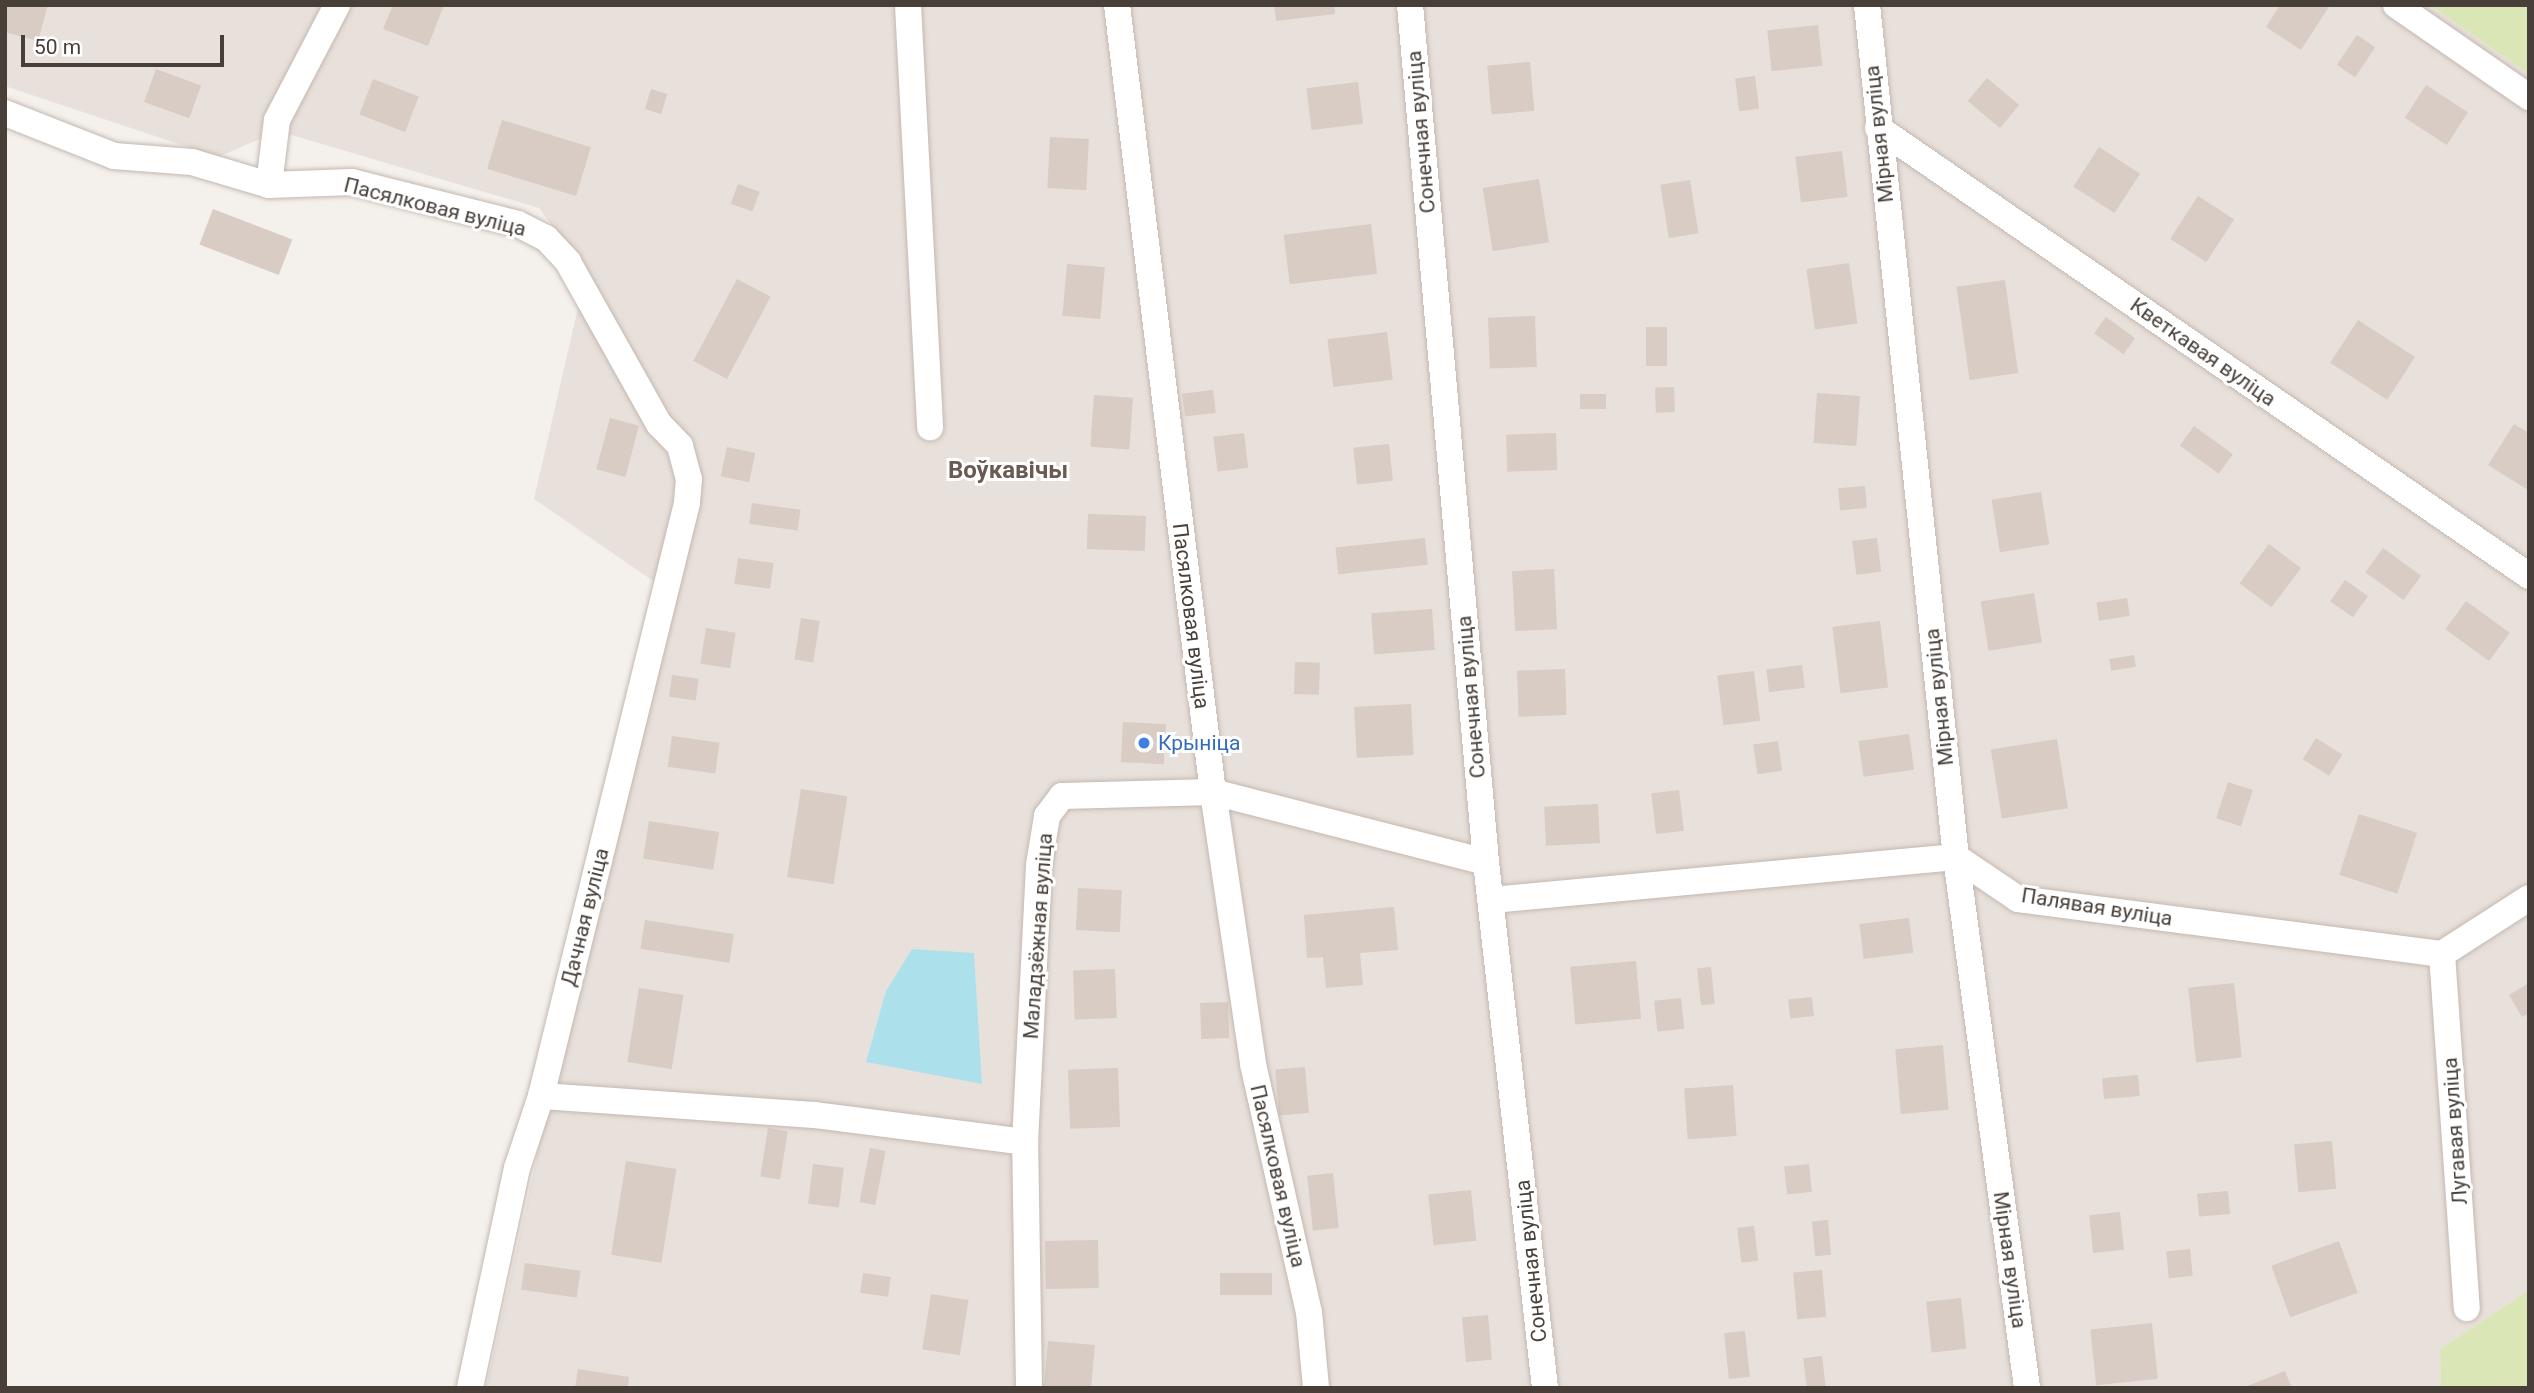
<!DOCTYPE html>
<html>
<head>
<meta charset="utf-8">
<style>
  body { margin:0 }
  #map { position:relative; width:2534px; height:1393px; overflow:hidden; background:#f4f0eb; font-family:Roboto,sans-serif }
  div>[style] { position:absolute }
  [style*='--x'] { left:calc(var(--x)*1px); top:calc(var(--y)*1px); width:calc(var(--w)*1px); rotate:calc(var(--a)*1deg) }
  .residential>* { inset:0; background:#e8e0da }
  .green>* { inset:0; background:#dbe6b7 }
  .water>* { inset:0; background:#ace1ec }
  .building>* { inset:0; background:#d8ccc4; transform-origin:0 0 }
  .roads { filter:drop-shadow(0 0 2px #c3b8b1) drop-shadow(0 0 2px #c3b8b1) }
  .minor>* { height:26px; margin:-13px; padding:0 13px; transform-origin:13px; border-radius:13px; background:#fff }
  .dots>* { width:19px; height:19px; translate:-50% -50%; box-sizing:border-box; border:4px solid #fff; border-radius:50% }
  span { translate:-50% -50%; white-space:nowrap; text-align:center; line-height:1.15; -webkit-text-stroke:6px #fff; paint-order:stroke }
  .street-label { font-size:21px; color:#483f39 }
  .shop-label { font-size:21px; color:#366cbe }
  .left { translate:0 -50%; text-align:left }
  .quarter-label { font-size:24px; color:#6b5a51; font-weight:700 }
  .frame { position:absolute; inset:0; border:7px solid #483f39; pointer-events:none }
  .scale { position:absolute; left:21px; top:35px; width:203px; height:32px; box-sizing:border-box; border:4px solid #483f39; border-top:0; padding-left:9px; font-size:21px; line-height:24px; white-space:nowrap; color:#483f39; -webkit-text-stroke:5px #fff; paint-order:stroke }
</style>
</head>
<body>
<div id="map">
  <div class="residential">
    <div style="clip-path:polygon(5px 5px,2430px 5px,2529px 74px,2529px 1290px,2440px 1349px,2441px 1388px,486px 1388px,662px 587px,534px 499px,586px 273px,539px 208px,278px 131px,218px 157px,5px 86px)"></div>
  </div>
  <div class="green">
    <div style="clip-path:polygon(2430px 5px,2529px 5px,2529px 74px)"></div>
    <div style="clip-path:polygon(2529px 1290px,2529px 1388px,2441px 1388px,2440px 1349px)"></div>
  </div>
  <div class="water">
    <div style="clip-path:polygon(912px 949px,974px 953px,982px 1084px,866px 1062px,886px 991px)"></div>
  </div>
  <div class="building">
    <div style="clip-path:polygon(5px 5px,48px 5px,38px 41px,5px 32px)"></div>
    <div style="clip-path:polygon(393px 5px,444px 5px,428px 46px,383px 29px)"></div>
    <div style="clip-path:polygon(1274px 5px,1334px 5px,1335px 14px,1276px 21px)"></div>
    <div style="clip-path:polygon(2280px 5px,2330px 5px,2301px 50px,2266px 27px)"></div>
    <div style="left:1818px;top:25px;width:41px;height:51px;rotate:84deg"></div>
    <div style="left:2357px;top:35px;width:22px;height:36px;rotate:34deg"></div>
    <div style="left:1530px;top:62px;width:49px;height:43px;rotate:85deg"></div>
    <div style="left:156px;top:69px;width:48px;height:35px;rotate:20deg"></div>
    <div style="left:1755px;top:76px;width:33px;height:20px;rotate:83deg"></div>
    <div style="left:1987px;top:78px;width:42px;height:30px;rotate:40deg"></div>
    <div style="left:373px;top:79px;width:49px;height:38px;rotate:21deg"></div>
    <div style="left:1358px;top:82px;width:42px;height:52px;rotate:83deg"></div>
    <div style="left:2426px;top:85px;width:50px;height:39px;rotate:33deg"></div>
    <div style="left:651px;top:89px;width:17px;height:21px;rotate:17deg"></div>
    <div style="left:502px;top:120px;width:93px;height:51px;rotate:17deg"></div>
    <div style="left:1050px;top:137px;width:39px;height:51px;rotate:3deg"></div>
    <div style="left:2099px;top:147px;width:49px;height:47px;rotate:33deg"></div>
    <div style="left:1842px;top:151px;width:46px;height:47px;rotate:83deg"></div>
    <div style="left:1539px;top:179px;width:64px;height:57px;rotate:81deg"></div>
    <div style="left:1690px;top:180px;width:54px;height:30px;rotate:81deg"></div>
    <div style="left:738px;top:184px;width:23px;height:21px;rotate:20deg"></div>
    <div style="left:2198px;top:196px;width:43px;height:51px;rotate:33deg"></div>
    <div style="left:213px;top:209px;width:85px;height:38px;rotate:21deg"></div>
    <div style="left:1371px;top:224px;width:50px;height:88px;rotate:83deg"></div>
    <div style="left:1849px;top:263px;width:61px;height:43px;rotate:82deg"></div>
    <div style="left:1067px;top:264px;width:38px;height:52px;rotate:5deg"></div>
    <div style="left:737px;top:279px;width:38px;height:93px;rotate:28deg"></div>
    <div style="left:2005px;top:280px;width:94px;height:49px;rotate:82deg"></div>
    <div style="left:1535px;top:316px;width:51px;height:47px;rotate:88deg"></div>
    <div style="left:2106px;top:317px;width:36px;height:20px;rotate:36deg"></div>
    <div style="left:2358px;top:320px;width:68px;height:51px;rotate:33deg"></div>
    <div style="left:1646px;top:327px;width:21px;height:39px"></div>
    <div style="left:1387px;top:332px;width:48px;height:60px;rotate:83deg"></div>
    <div style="left:1674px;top:387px;width:25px;height:19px;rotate:88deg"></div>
    <div style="left:1213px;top:390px;width:23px;height:31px;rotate:83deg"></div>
    <div style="left:1817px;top:393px;width:43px;height:50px;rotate:4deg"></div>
    <div style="left:1606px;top:394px;width:15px;height:26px;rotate:90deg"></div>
    <div style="left:1094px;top:395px;width:39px;height:52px;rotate:4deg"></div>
    <div style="left:610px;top:418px;width:30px;height:53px;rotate:15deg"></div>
    <div style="clip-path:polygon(2514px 424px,2529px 433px,2528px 490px,2488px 465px)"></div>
    <div style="left:2194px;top:426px;width:48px;height:24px;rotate:36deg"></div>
    <div style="left:1244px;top:433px;width:35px;height:31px;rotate:83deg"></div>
    <div style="left:1556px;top:433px;width:37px;height:50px;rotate:88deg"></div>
    <div style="left:1389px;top:444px;width:37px;height:36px;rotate:84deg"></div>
    <div style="left:727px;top:447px;width:29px;height:30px;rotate:12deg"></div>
    <div style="left:1865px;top:486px;width:22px;height:27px;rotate:85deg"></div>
    <div style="left:2041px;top:492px;width:53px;height:50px;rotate:81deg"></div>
    <div style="left:752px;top:503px;width:49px;height:21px;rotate:8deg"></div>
    <div style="left:1088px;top:514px;width:58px;height:35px;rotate:2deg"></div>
    <div style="left:1425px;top:538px;width:27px;height:90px;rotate:84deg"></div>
    <div style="left:1877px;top:538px;width:34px;height:25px;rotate:83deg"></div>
    <div style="left:2269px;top:544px;width:40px;height:49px;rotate:37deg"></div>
    <div style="left:2383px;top:548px;width:47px;height:30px;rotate:36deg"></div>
    <div style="left:738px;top:558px;width:36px;height:26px;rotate:8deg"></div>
    <div style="left:1554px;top:569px;width:60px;height:42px;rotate:87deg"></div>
    <div style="left:2345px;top:580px;width:28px;height:26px;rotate:35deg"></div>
    <div style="left:2034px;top:593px;width:50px;height:54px;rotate:81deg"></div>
    <div style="left:2127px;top:598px;width:18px;height:31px;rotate:81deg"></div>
    <div style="left:2466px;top:601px;width:54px;height:35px;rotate:36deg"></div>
    <div style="left:1432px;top:609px;width:41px;height:61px;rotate:86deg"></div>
    <div style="left:801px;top:618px;width:19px;height:42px;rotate:9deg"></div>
    <div style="left:1880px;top:621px;width:67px;height:48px;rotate:83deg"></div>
    <div style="left:706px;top:628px;width:30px;height:36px;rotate:9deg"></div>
    <div style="left:2134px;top:655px;width:12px;height:25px;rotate:81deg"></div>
    <div style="left:1295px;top:662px;width:25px;height:32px;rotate:2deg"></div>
    <div style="left:1802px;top:665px;width:23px;height:36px;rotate:83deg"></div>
    <div style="left:1565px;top:669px;width:46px;height:48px;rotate:88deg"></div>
    <div style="left:1754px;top:671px;width:50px;height:37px;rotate:83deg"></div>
    <div style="left:672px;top:675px;width:27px;height:22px;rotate:8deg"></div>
    <div style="left:1411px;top:704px;width:51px;height:57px;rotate:87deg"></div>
    <div style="left:1123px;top:722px;width:43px;height:40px;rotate:3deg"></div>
    <div style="left:1909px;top:734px;width:36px;height:51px;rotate:82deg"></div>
    <div style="left:672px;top:736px;width:48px;height:31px;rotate:8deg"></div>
    <div style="left:2316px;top:738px;width:31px;height:25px;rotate:32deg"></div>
    <div style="left:2057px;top:739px;width:70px;height:67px;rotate:81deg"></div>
    <div style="left:1778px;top:741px;width:30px;height:25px;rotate:82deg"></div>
    <div style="left:2228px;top:782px;width:26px;height:38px;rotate:18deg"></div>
    <div style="left:801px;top:789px;width:47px;height:89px;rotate:9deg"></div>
    <div style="left:1679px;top:790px;width:41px;height:28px;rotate:83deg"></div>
    <div style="left:1598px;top:804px;width:39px;height:54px;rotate:87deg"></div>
    <div style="left:2359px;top:814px;width:61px;height:64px;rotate:18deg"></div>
    <div style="left:649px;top:821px;width:71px;height:38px;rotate:9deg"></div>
    <div style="left:1078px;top:888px;width:44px;height:42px;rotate:3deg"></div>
    <div style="clip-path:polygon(1394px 907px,1398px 950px,1360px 953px,1363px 985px,1326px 988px,1323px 957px,1307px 958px,1304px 915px)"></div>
    <div style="left:1909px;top:918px;width:35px;height:50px;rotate:83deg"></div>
    <div style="left:645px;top:920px;width:90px;height:29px;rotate:9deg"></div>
    <div style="left:1636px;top:961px;width:58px;height:66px;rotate:85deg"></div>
    <div style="left:1711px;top:967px;width:37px;height:14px;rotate:84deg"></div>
    <div style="left:1115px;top:969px;width:49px;height:42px;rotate:88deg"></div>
    <div style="left:2234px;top:983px;width:75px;height:46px;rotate:84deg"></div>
    <div style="clip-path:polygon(2529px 983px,2529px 1013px,2522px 1017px,2509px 995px)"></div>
    <div style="left:639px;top:988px;width:45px;height:75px;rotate:9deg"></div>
    <div style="left:1812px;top:997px;width:19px;height:24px;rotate:84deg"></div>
    <div style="left:1681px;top:998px;width:31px;height:27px;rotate:84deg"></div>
    <div style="left:1228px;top:1002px;width:36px;height:28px;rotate:88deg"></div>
    <div style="left:1943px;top:1045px;width:65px;height:48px;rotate:85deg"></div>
    <div style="left:1305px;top:1067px;width:46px;height:30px;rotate:85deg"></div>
    <div style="left:1118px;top:1068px;width:59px;height:50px;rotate:88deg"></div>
    <div style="left:2138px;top:1075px;width:21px;height:36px;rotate:85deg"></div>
    <div style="left:1733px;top:1085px;width:51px;height:49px;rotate:86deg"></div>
    <div style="left:768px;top:1128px;width:20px;height:49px;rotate:9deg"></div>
    <div style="left:2332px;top:1141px;width:48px;height:38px;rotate:85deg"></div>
    <div style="left:870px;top:1148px;width:16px;height:55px;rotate:11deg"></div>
    <div style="left:626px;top:1161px;width:51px;height:95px;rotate:9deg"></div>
    <div style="left:813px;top:1164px;width:31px;height:40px;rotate:7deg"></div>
    <div style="left:1809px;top:1164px;width:28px;height:25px;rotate:84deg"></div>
    <div style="left:1333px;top:1173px;width:55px;height:26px;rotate:84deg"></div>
    <div style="left:1471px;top:1190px;width:51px;height:43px;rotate:84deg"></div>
    <div style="left:2228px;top:1191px;width:23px;height:31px;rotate:85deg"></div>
    <div style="left:2120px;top:1212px;width:38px;height:31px;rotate:84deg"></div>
    <div style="left:1828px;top:1220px;width:35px;height:16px;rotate:85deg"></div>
    <div style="left:1754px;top:1226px;width:35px;height:17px;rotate:83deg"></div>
    <div style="left:1098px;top:1240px;width:48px;height:53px;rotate:89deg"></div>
    <div style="left:2339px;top:1241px;width:55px;height:72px;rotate:70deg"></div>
    <div style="left:2190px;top:1249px;width:27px;height:24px;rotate:84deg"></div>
    <div style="left:525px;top:1263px;width:56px;height:27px;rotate:8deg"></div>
    <div style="left:1822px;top:1270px;width:47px;height:29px;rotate:85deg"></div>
    <div style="left:863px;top:1273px;width:28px;height:20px;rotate:8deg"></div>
    <div style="left:1272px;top:1273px;width:22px;height:52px;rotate:90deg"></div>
    <div style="left:931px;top:1294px;width:38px;height:56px;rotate:9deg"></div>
    <div style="left:1961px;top:1298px;width:51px;height:35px;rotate:84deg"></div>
    <div style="left:1488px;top:1315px;width:45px;height:26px;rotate:85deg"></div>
    <div style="left:2152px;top:1323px;width:56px;height:62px;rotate:84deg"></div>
    <div style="left:1745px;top:1331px;width:46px;height:21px;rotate:84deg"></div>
    <div style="left:1048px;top:1341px;width:47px;height:47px;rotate:5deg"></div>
    <div style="left:1822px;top:1356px;width:31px;height:19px;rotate:83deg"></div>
    <div style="clip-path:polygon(578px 1369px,629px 1377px,628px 1388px,575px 1388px)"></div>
    <div style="clip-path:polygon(2285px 1371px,2292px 1388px,2242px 1388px)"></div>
  </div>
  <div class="roads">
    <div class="minor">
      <div style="--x:908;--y:5;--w:423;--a:87"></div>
      <div style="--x:1117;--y:5;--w:793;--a:83.05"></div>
      <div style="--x:1213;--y:792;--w:275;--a:81.6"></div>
      <div style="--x:1253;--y:1064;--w:254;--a:77.3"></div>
      <div style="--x:1309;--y:1312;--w:76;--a:84.7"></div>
      <div style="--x:1410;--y:5;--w:860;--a:84.93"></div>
      <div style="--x:1486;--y:862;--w:529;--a:83.6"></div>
      <div style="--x:1867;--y:5;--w:857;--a:84.04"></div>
      <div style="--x:1956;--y:857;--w:536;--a:82.38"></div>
      <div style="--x:2396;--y:5;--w:162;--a:34.7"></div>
      <div style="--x:5;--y:113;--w:117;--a:21.5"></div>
      <div style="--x:114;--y:156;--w:78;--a:4.4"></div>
      <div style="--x:192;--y:162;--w:80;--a:16.6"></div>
      <div style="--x:269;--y:185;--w:83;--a:-2.1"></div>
      <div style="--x:352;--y:182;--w:171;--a:14.2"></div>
      <div style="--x:518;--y:224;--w:31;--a:27"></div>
      <div style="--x:546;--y:238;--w:33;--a:47"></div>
      <div style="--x:568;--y:262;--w:186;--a:60.7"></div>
      <div style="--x:659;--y:424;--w:30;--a:46"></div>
      <div style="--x:680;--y:446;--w:34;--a:75"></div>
      <div style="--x:689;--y:479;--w:24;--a:95"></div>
      <div style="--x:687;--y:503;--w:611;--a:103.83"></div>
      <div style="--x:541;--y:1096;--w:76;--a:108.4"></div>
      <div style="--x:517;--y:1168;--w:225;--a:102.1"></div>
      <div style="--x:1878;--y:128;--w:790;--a:34.53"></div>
      <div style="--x:269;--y:185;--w:65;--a:-83"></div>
      <div style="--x:277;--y:120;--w:130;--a:-62.4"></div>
      <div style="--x:1492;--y:900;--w:466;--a:-5.3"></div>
      <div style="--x:1956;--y:857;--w:75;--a:34.1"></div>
      <div style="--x:2018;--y:899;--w:428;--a:7.4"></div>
      <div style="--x:2442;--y:954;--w:103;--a:-32.8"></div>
      <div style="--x:2442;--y:954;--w:355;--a:86"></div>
      <div style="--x:541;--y:1096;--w:275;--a:4"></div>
      <div style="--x:815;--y:1115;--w:212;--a:7.3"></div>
      <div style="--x:1029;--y:1388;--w:246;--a:-90.9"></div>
      <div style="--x:1025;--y:1142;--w:277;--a:-87.1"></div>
      <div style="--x:1039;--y:865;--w:50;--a:-80.7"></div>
      <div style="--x:1047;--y:816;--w:25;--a:-53"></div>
      <div style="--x:1062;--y:796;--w:151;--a:-1.5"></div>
      <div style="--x:1213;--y:792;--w:282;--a:14.4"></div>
    </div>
  </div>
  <div class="dots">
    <div style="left:1144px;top:743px;background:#3f7fe0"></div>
  </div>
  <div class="street-label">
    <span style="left:1421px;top:132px;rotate:-95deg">Сонечная вуліца</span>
    <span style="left:1879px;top:134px;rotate:-96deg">Мірная вуліца</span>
    <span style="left:435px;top:207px;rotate:14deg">Пасялковая вуліца</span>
    <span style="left:2203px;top:352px;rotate:35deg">Кветкавая вуліца</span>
    <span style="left:1191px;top:616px;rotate:83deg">Пасялковая вуліца</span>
    <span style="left:1471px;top:697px;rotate:-95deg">Сонечная вуліца</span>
    <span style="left:1939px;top:697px;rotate:-96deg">Мірная вуліца</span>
    <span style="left:2097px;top:907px;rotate:9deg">Палявая вуліца</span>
    <span style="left:585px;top:917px;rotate:-76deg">Дачная вуліца</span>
    <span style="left:1038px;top:936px;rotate:-86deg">Маладзёжная вуліца</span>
    <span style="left:2455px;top:1131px;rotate:-94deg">Лугавая вуліца</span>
    <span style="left:1278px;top:1176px;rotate:77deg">Пасялковая вуліца</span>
    <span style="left:2010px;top:1260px;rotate:82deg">Мірная вуліца</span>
    <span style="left:1531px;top:1261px;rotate:-96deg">Сонечная вуліца</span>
  </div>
  <div class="shop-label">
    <span class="left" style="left:1158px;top:743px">Крыніца</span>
  </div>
  <div class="quarter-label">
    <span style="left:1008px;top:471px">Воўкавічы</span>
  </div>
  <div class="frame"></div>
  <div class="scale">50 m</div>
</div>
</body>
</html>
